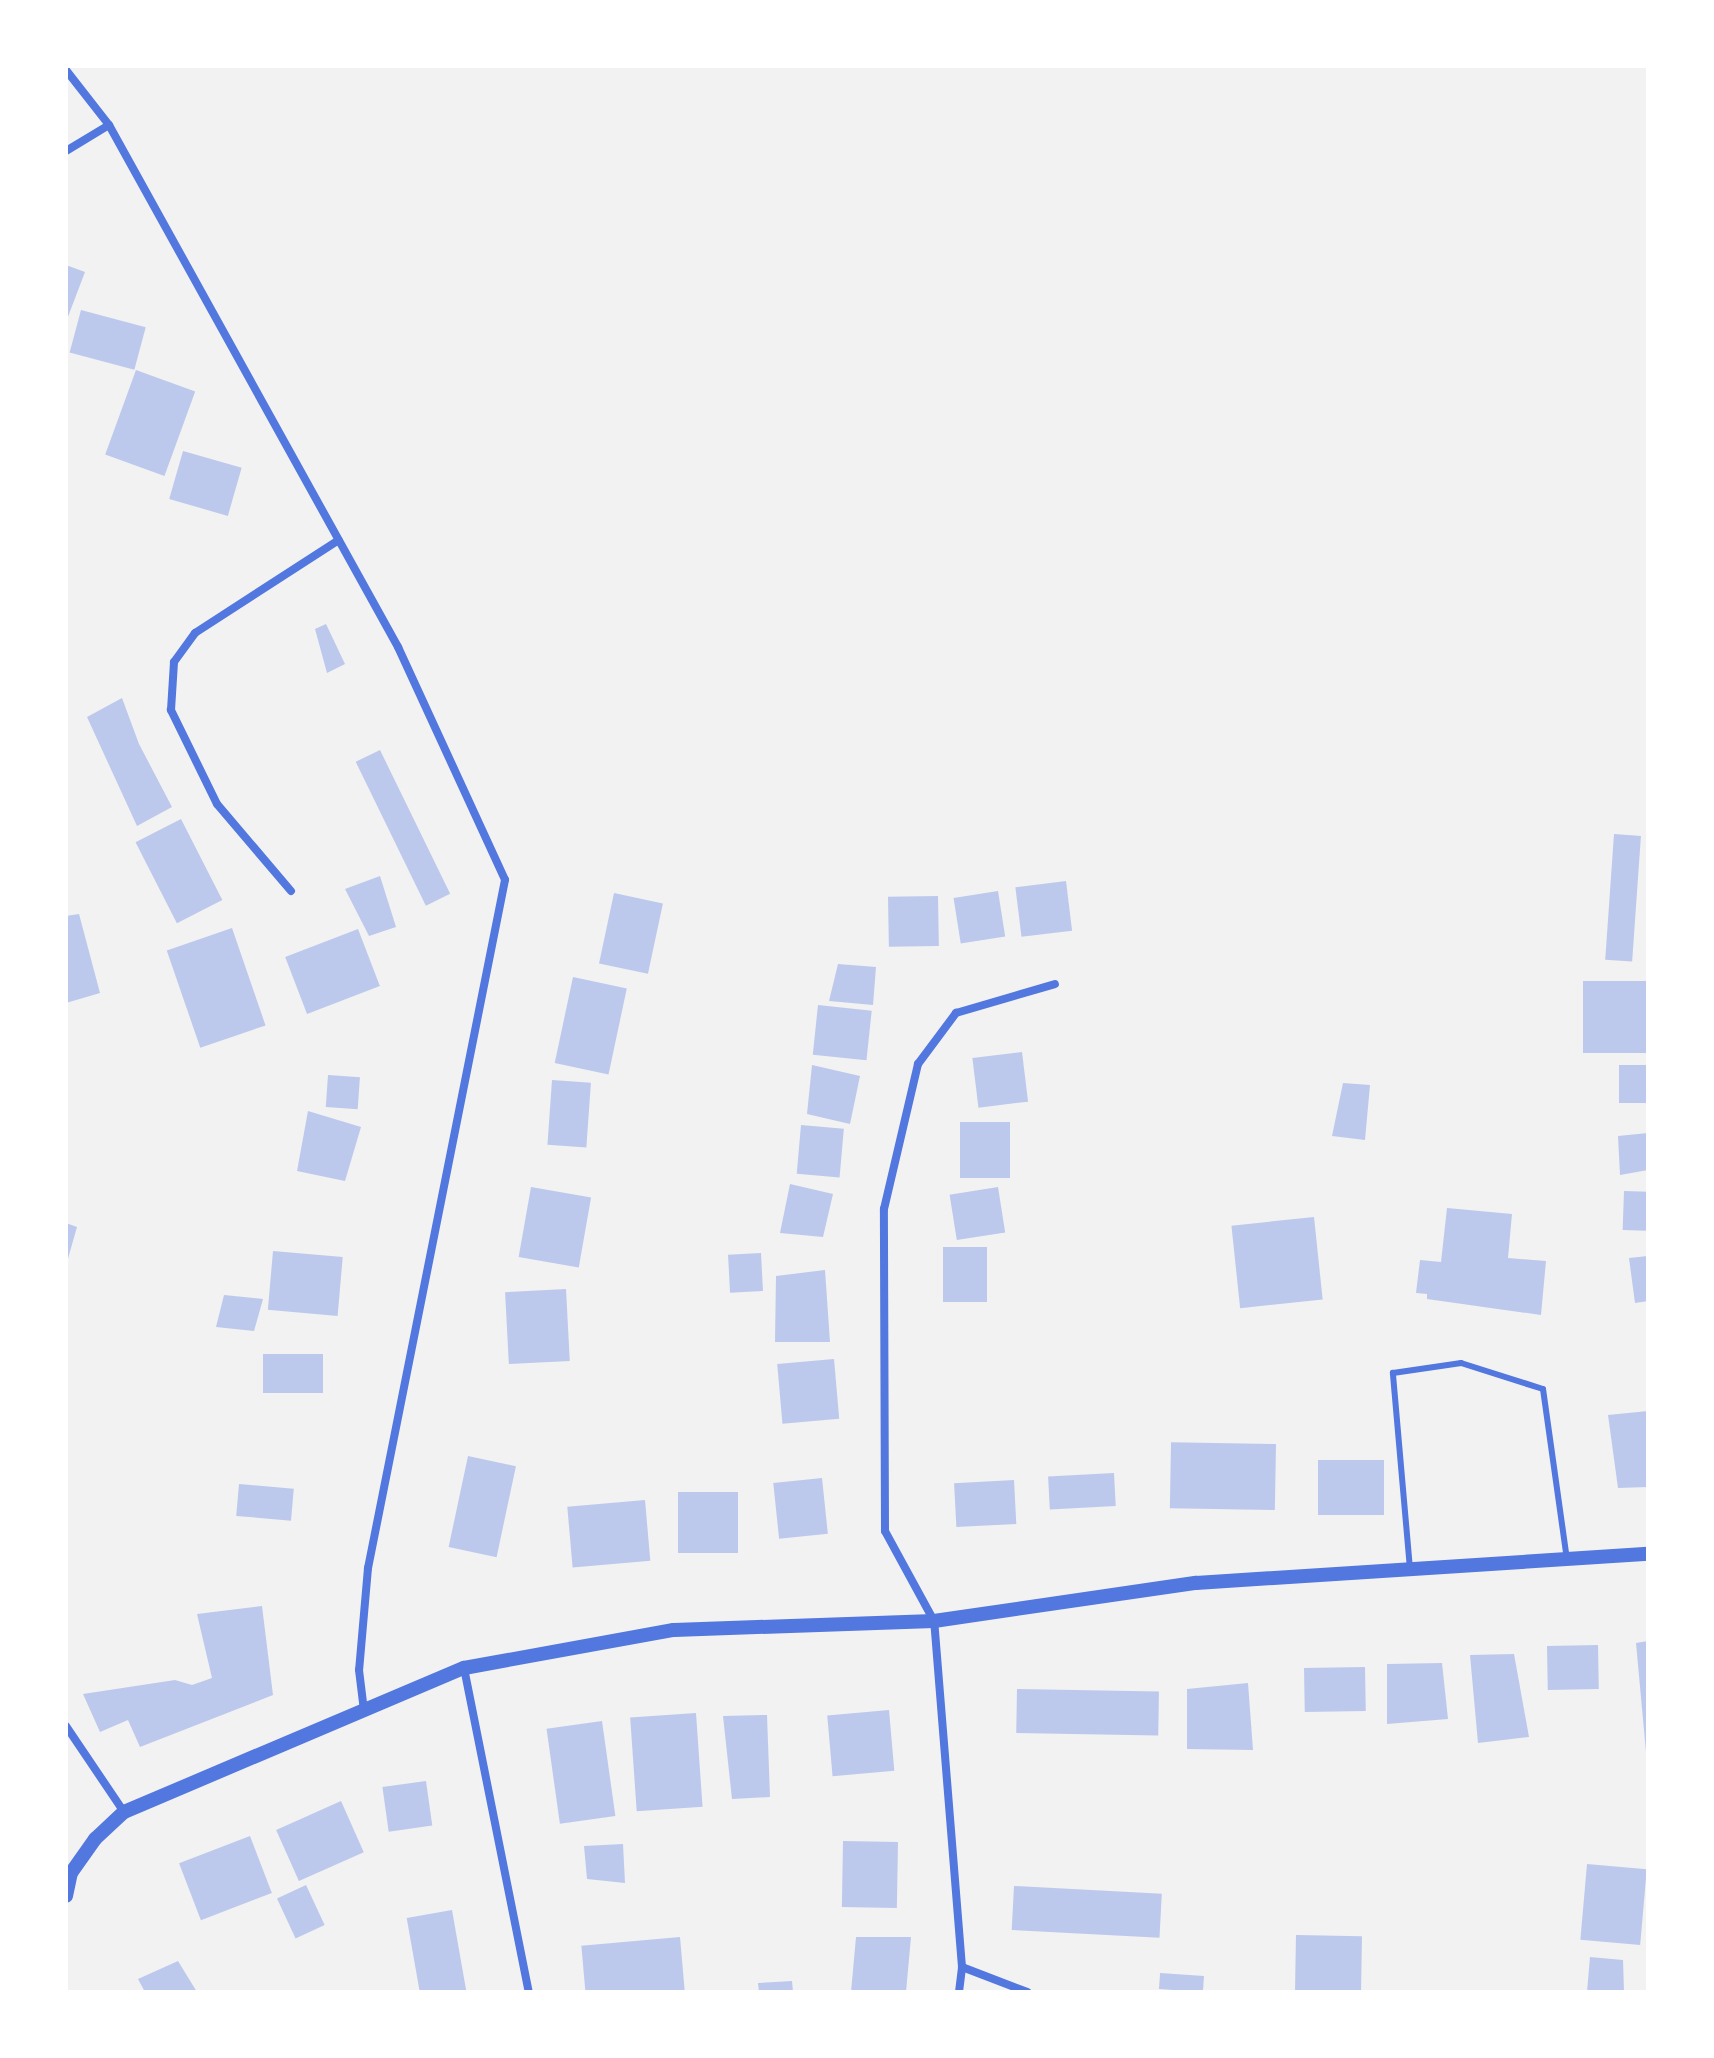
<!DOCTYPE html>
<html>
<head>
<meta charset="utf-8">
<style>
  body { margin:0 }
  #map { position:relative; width:1714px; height:2058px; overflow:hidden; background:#f2f2f2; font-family:"Fira Sans Condensed",sans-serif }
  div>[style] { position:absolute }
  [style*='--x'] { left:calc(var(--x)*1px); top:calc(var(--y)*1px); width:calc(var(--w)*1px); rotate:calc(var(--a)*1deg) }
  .building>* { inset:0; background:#bdc9ec; transform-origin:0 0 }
  .service>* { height:6px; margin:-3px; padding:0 3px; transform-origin:3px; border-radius:3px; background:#5277de }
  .minor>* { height:8px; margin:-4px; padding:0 4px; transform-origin:4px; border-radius:4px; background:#5277de }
  .tertiary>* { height:14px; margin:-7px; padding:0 7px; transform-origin:7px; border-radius:7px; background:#5277de }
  span { translate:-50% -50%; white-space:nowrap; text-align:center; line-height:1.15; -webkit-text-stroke:7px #fff; paint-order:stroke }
  .frame { position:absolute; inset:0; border:68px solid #fff; pointer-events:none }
</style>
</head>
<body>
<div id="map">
  <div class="building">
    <div style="clip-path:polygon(66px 265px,85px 272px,66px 322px)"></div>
    <div style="left:81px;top:310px;width:67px;height:44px;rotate:15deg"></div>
    <div style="left:136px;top:370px;width:63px;height:90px;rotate:20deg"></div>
    <div style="left:183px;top:451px;width:61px;height:50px;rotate:16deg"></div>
    <div style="clip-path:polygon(326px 624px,345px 664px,327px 673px,315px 629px)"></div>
    <div style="clip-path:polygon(122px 698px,139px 744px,172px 807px,137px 826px,87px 717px)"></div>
    <div style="left:380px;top:750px;width:160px;height:27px;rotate:64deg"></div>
    <div style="left:181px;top:819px;width:91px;height:51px;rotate:63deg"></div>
    <div style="left:1614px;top:834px;width:27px;height:126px;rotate:4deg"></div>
    <div style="clip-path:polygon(380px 876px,396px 927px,369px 936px,345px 889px)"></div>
    <div style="left:1066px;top:881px;width:50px;height:51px;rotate:83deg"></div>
    <div style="left:998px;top:891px;width:46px;height:45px;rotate:81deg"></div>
    <div style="left:614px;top:893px;width:50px;height:72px;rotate:12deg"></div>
    <div style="left:938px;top:896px;width:50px;height:50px;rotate:89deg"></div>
    <div style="clip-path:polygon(79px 914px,100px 993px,66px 1003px,66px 916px)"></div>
    <div style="left:232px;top:928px;width:103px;height:69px;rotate:71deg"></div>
    <div style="left:358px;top:929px;width:61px;height:78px;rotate:69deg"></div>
    <div style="clip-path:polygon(838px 964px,876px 967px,873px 1005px,829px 1001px)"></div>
    <div style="left:573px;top:977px;width:55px;height:88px;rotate:12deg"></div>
    <div style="left:1648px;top:981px;width:72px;height:65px;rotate:90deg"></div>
    <div style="left:818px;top:1005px;width:54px;height:50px;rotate:6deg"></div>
    <div style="left:1022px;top:1052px;width:50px;height:50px;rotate:83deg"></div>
    <div style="clip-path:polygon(812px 1065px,860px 1076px,850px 1124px,807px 1114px)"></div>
    <div style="left:1619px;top:1065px;width:29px;height:38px"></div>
    <div style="left:328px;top:1075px;width:32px;height:32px;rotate:4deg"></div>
    <div style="left:552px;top:1080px;width:39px;height:65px;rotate:4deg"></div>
    <div style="clip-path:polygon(1343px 1083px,1370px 1085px,1365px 1140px,1332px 1136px)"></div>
    <div style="clip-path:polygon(308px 1111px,361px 1127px,345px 1181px,297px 1171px)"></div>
    <div style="left:1010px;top:1122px;width:56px;height:50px;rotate:90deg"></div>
    <div style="left:801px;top:1125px;width:43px;height:49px;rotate:5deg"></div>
    <div style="clip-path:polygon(1648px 1133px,1648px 1170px,1620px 1175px,1618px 1136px)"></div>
    <div style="clip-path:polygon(790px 1184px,833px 1194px,823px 1237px,780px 1233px)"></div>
    <div style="left:531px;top:1187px;width:61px;height:71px;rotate:10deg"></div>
    <div style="left:998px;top:1187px;width:46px;height:49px;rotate:81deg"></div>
    <div style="left:1624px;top:1191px;width:24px;height:39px;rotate:2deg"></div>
    <div style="clip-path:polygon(1447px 1208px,1512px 1214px,1508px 1258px,1546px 1261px,1541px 1315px,1427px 1299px,1427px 1294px,1416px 1293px,1420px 1260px,1441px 1262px)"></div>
    <div style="left:1314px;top:1217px;width:83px;height:83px;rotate:84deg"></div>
    <div style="clip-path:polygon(66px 1223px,77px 1227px,67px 1262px,66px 1262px)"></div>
    <div style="left:987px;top:1247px;width:55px;height:44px;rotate:90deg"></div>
    <div style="left:273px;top:1251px;width:70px;height:59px;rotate:5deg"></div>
    <div style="left:761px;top:1253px;width:38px;height:33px;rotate:87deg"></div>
    <div style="clip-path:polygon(1648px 1256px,1648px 1301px,1635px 1303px,1629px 1258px)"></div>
    <div style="clip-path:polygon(825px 1270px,830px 1342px,775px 1342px,776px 1276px)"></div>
    <div style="left:566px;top:1289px;width:72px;height:61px;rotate:87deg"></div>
    <div style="clip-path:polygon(224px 1295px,263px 1299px,254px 1331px,216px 1327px)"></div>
    <div style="left:263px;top:1354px;width:60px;height:39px"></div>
    <div style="left:834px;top:1359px;width:60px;height:57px;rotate:85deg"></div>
    <div style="clip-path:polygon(1648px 1411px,1648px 1487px,1618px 1488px,1608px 1415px)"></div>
    <div style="left:1276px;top:1444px;width:66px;height:105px;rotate:91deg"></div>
    <div style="left:468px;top:1456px;width:49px;height:93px;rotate:12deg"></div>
    <div style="left:1384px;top:1460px;width:55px;height:66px;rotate:90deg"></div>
    <div style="left:1114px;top:1473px;width:33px;height:66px;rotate:87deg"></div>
    <div style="left:822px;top:1478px;width:56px;height:49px;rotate:84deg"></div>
    <div style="left:1014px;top:1480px;width:44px;height:60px;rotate:87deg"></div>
    <div style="left:239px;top:1484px;width:55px;height:32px;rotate:5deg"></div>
    <div style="left:678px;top:1492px;width:60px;height:61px"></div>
    <div style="left:645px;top:1500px;width:61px;height:78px;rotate:85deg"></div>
    <div style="clip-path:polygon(262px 1606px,273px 1695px,140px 1747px,128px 1720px,100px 1732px,83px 1694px,175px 1680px,192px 1685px,212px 1678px,197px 1614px)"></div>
    <div style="clip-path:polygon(1648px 1641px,1648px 1752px,1646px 1752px,1636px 1643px)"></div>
    <div style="left:1598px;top:1645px;width:44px;height:51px;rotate:89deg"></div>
    <div style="clip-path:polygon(1514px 1654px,1529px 1737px,1478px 1743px,1470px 1655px)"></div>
    <div style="clip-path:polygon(1442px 1663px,1448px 1719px,1387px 1724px,1387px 1664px)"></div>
    <div style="left:1365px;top:1667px;width:44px;height:61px;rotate:89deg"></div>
    <div style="clip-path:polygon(1248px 1683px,1253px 1750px,1187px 1749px,1187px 1689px)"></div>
    <div style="left:1017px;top:1689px;width:142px;height:44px;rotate:1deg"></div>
    <div style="left:889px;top:1710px;width:61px;height:62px;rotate:85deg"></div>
    <div style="left:696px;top:1713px;width:94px;height:66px;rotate:86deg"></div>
    <div style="clip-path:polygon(767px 1715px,770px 1797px,732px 1799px,723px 1716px)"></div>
    <div style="left:602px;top:1721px;width:96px;height:56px;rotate:82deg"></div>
    <div style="left:426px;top:1781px;width:45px;height:44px;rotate:82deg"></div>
    <div style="left:341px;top:1801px;width:56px;height:71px;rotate:66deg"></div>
    <div style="left:250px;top:1836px;width:61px;height:76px;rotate:69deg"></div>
    <div style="left:898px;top:1842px;width:66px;height:55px;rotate:91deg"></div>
    <div style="clip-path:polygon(623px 1844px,625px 1883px,587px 1879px,584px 1846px)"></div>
    <div style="left:1587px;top:1864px;width:60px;height:76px;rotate:5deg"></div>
    <div style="left:306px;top:1885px;width:44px;height:32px;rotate:65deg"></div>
    <div style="left:1014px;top:1886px;width:148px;height:44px;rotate:3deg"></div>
    <div style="left:452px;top:1910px;width:83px;height:46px;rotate:80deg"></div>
    <div style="left:1296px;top:1935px;width:66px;height:57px;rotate:1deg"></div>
    <div style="left:680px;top:1937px;width:55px;height:99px;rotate:85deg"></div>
    <div style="clip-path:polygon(856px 1937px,911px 1937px,906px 1992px,851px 1992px)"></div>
    <div style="clip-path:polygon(1590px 1957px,1623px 1960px,1624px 1992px,1587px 1992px)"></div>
    <div style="clip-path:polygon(178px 1961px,197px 1992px,145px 1992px,138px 1979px)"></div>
    <div style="left:1204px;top:1976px;width:16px;height:44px;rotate:94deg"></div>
    <div style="clip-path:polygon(792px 1981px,793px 1992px,759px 1992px,758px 1983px)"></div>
  </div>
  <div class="service">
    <div style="--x:1410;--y:1569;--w:197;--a:-95"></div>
    <div style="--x:1393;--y:1373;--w:69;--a:-8.4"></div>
    <div style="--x:1461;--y:1363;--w:86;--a:17.6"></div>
    <div style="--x:1543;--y:1389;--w:172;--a:82"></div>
  </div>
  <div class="minor">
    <div style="--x:66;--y:70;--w:70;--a:52"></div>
    <div style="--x:109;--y:125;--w:597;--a:61.03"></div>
    <div style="--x:398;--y:647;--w:256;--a:65.3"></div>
    <div style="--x:505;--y:880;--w:702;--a:101.26"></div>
    <div style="--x:368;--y:1568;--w:102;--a:95"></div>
    <div style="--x:359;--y:1670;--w:38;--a:83"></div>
    <div style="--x:66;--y:151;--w:50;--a:-31.2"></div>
    <div style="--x:291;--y:891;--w:114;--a:-130.4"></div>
    <div style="--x:217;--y:804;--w:105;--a:-116.1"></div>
    <div style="--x:171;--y:710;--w:48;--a:-86.4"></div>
    <div style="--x:174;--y:662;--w:36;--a:-54"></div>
    <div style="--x:195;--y:633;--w:171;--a:-32.9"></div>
    <div style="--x:464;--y:1668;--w:330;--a:78.7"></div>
    <div style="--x:66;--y:1726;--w:104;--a:56"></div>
    <div style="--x:962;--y:1967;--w:70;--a:21"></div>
    <div style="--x:959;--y:1992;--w:25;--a:-83"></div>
    <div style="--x:962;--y:1967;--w:347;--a:-94.6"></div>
    <div style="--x:934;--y:1621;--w:102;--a:-118.6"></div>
    <div style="--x:885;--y:1531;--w:322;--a:-90.2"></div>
    <div style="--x:884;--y:1209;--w:149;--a:-76.8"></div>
    <div style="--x:918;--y:1064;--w:64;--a:-53.3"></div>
    <div style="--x:956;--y:1013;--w:103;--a:-16.3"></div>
  </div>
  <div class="tertiary">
    <div style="--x:66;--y:1896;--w:24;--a:-78"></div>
    <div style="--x:71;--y:1873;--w:42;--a:-54.8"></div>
    <div style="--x:95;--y:1839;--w:40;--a:-43"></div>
    <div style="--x:124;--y:1812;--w:369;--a:-23"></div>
    <div style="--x:464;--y:1668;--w:213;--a:-10.3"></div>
    <div style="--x:674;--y:1630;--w:260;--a:-2"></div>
    <div style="--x:934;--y:1621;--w:265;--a:-8.3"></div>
    <div style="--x:1196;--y:1583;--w:453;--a:-3.7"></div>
  </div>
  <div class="frame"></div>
</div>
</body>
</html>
